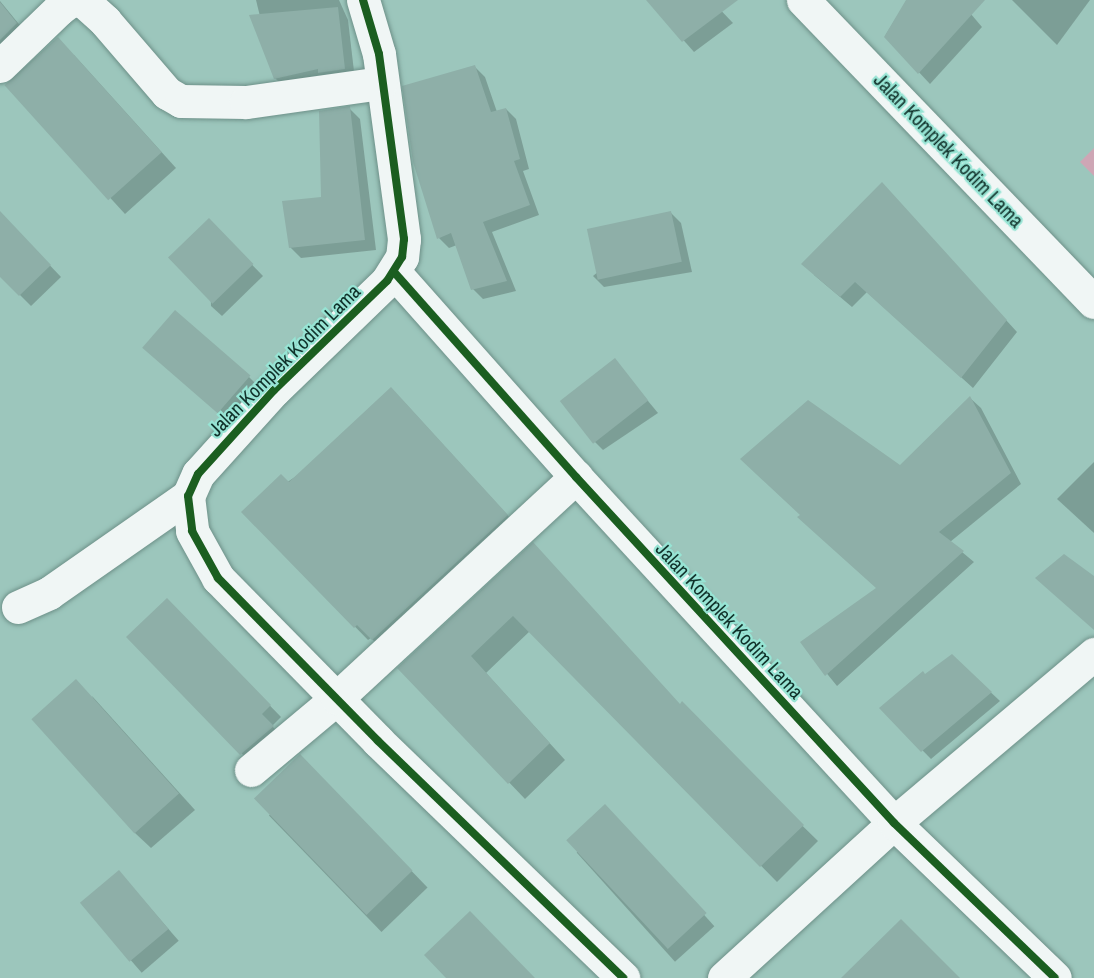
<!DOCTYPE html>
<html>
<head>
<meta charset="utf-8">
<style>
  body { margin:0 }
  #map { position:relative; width:1094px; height:978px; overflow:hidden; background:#9cc6bc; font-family:"Archivo Narrow",sans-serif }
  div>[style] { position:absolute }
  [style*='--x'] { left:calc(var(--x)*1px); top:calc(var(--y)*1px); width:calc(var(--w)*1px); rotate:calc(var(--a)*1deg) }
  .green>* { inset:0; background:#cea6b5 }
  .shadow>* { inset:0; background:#0003; transform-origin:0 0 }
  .building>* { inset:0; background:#8eafa8; transform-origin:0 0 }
  .roads { filter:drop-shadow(0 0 2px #6d9088) drop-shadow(0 0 2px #6d9088) }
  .minor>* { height:33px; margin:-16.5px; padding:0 16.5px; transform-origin:16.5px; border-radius:16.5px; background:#f0f6f5 }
  .cycleway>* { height:8px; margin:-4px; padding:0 4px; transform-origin:4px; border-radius:4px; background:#1b5e20 }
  span { translate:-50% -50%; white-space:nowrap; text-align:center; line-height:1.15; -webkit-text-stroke:4.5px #97e4d4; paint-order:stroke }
  .street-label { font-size:20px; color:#10312a }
</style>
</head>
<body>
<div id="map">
  <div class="green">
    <div style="clip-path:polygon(1094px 148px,1094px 176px,1080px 162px)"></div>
  </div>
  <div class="shadow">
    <div style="clip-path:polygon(256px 0,339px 0,348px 20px,355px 80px,286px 89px,275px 78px)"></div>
    <div style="clip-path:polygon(648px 0,711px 0,733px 23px,694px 52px)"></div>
    <div style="clip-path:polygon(907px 0,959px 0,982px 27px,930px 84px,885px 36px)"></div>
    <div style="clip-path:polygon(1012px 0,1090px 0,1057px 45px)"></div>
    <div style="clip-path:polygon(0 1px,32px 40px,0 74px)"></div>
    <div style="clip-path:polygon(74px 55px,176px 168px,125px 214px,6px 84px)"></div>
    <div style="clip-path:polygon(475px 67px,485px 77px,497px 112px,506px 109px,516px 119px,529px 169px,523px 171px,539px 215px,492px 232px,516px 291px,483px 299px,473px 289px,457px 245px,449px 248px,439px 238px)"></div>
    <div style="clip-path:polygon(349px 108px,360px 119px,376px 250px,301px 258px,290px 247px,323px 198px)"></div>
    <div style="clip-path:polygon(892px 195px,1017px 332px,973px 388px,867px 292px,852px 307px,814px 275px)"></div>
    <div style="clip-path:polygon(670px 212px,681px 223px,692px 272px,604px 287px,593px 276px)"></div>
    <div style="clip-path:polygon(0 213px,61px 277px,31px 306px,0 275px)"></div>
    <div style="clip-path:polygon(208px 220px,263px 276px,222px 316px,211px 306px)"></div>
    <div style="clip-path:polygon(151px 354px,249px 377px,260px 388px,234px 426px)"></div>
    <div style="clip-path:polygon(614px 360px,658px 413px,603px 450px,592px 439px)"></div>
    <div style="clip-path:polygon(970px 398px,981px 408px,1021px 484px,950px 542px,974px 562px,837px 686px,802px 643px,878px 588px,900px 466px)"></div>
    <div style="clip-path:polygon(405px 403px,520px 529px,386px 653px,371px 638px,368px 640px,243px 512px)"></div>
    <div style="clip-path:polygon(1094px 462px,1094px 533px,1057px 499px)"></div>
    <div style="clip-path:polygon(533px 544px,680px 706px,818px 841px,777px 882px,530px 631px,486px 673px,565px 760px,525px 799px,400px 668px)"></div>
    <div style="clip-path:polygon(167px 600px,281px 717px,272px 726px,284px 738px,252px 764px,129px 637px)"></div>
    <div style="clip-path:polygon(952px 656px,1000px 701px,931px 759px,881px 708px)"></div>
    <div style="clip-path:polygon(92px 696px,195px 810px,151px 848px,135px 833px)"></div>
    <div style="left:315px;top:771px;width:162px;height:64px;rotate:46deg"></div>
    <div style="left:616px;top:817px;width:147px;height:53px;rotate:48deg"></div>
    <div style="left:119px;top:872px;width:91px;height:49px;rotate:49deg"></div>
  </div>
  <div class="building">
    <div style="clip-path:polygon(646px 0,738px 0,682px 42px)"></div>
    <div style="clip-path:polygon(906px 0,985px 0,918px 74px,884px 37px)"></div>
    <div style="clip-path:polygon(0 2px,17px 23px,0 40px)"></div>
    <div style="clip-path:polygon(338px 7px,345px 69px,318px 73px,318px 69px,274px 79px,249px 15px)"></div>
    <div style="left:58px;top:37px;width:155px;height:72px;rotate:48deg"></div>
    <div style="clip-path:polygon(475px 65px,491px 112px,506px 108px,520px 159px,514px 161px,530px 205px,483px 222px,507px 281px,471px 290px,451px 233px,437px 239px,413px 162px,402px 86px)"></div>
    <div style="clip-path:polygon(350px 106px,365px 240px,289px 248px,282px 201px,321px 197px,319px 111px)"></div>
    <div style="clip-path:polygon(882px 182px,1007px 320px,961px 378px,855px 282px,840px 297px,801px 264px)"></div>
    <div style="clip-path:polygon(0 211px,51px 265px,19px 296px,0 277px)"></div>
    <div style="left:671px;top:211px;width:52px;height:86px;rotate:78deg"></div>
    <div style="left:209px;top:218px;width:64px;height:57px;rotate:46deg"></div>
    <div style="left:175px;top:310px;width:100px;height:50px;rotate:41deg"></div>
    <div style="left:615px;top:358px;width:54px;height:70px;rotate:52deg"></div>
    <div style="clip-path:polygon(391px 387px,508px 515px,372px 640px,357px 625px,354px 628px,241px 512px,281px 474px,289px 482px)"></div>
    <div style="clip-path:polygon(970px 396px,1011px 473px,939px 532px,964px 551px,825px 676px,800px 642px,876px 588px,797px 517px,800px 515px,740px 459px,808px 400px,900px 465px)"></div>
    <div style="clip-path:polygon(533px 542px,680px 704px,682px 701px,804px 825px,760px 867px,513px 616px,471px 656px,550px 743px,508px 784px,397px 668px)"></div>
    <div style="clip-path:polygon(1064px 554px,1094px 576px,1094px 630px,1035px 578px)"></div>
    <div style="clip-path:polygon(167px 598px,271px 705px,262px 714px,274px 726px,240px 755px,126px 637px)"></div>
    <div style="clip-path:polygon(952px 654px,992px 692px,921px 752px,879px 708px,923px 671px,925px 674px)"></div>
    <div style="left:76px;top:679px;width:154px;height:60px;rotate:48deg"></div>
    <div style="left:300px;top:754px;width:162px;height:64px;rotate:46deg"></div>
    <div style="left:605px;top:804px;width:149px;height:53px;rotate:47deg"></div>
    <div style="left:119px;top:870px;width:77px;height:51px;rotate:50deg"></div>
    <div style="clip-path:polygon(470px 911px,535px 978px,446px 978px,424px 955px)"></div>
    <div style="clip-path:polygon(901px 919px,960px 978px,841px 978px)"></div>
  </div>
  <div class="roads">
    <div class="minor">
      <div style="--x:363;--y:0;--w:56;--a:73.5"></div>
      <div style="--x:379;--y:54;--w:187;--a:82.3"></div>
      <div style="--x:404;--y:239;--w:18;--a:96"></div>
      <div style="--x:402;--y:257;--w:28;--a:122"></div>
      <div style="--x:387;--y:281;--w:157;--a:136"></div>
      <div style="--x:274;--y:390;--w:113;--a:132.1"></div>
      <div style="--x:198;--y:474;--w:24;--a:114"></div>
      <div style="--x:188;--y:496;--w:35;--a:83"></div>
      <div style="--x:192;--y:531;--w:54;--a:61"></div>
      <div style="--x:218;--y:578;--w:228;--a:45.5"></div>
      <div style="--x:378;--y:741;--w:341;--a:44"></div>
      <div style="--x:803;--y:0;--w:419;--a:46.1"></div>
      <div style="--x:0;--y:66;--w:82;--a:-44"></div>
      <div style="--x:59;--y:9;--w:15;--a:-37"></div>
      <div style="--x:71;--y:0;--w:12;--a:5"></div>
      <div style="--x:83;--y:1;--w:30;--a:42"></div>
      <div style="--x:105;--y:21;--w:95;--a:49.3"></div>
      <div style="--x:167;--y:93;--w:16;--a:30"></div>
      <div style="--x:181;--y:101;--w:65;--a:0.9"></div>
      <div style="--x:246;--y:102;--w:136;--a:-8"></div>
      <div style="--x:394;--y:272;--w:274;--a:48.4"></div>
      <div style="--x:576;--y:477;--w:470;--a:47.4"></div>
      <div style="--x:894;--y:823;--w:223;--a:43.9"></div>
      <div style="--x:18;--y:607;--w:34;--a:-24"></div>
      <div style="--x:49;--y:593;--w:169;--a:-34.9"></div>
      <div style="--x:251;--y:770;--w:112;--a:-39.9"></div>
      <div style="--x:337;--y:698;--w:326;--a:-42.8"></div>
      <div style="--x:724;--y:978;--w:230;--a:-42.4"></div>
      <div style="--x:894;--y:823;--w:262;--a:-40.2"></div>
    </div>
  </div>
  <div class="cycleway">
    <div style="--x:363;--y:0;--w:56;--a:73.5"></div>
    <div style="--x:379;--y:54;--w:187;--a:82.3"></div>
    <div style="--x:404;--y:239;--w:18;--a:96"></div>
    <div style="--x:402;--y:257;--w:28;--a:122"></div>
    <div style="--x:387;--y:281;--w:157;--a:136"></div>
    <div style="--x:274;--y:390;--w:113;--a:132.1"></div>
    <div style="--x:198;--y:474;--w:24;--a:114"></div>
    <div style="--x:188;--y:496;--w:35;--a:83"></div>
    <div style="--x:192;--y:531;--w:54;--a:61"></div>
    <div style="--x:218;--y:578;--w:228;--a:45.5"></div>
    <div style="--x:378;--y:741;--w:341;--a:44"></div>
    <div style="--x:394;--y:272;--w:274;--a:48.4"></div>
    <div style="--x:576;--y:477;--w:470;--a:47.4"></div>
    <div style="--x:894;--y:823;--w:223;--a:43.9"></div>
  </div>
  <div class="street-label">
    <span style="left:949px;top:150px;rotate:46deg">Jalan Komplek Kodim Lama</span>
    <span style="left:284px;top:360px;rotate:-45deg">Jalan Komplek Kodim Lama</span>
    <span style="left:730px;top:620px;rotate:47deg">Jalan Komplek Kodim Lama</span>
  </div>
</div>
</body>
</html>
